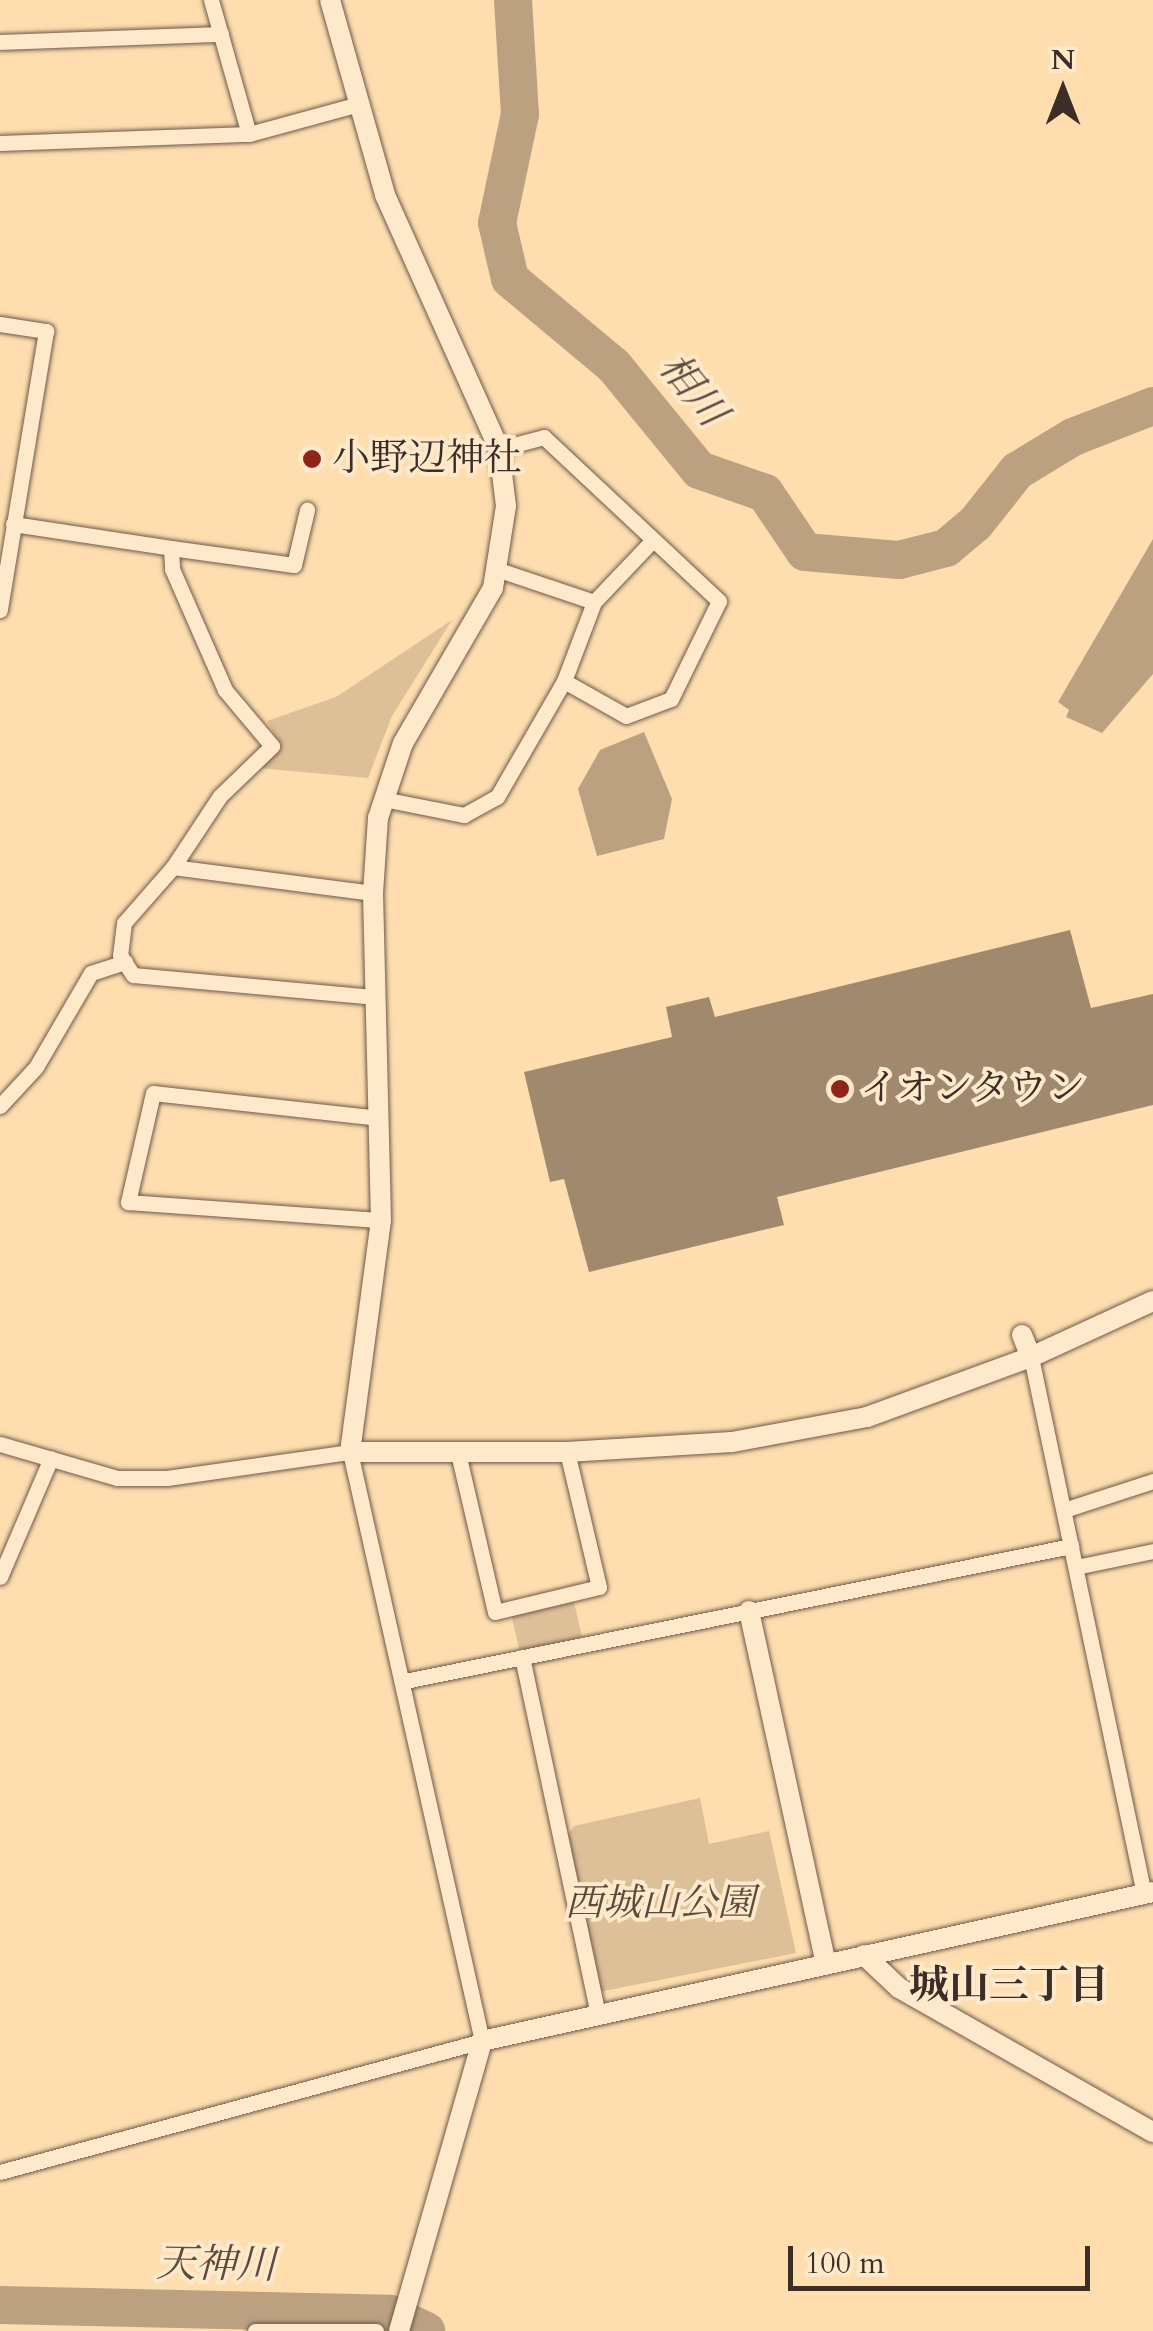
<!DOCTYPE html>
<html>
<head>
<meta charset="utf-8">
<style>
  body { margin:0 }
  #map { position:relative; width:1153px; height:2331px; overflow:hidden; background:#feddaf; font-family:Cardo,"Noto Serif JP",serif }
  div>[style] { position:absolute }
  [style*='--x'] { left:calc(var(--x)*1px); top:calc(var(--y)*1px); width:calc(var(--w)*1px); rotate:calc(var(--a)*1deg) }
  .green>* { inset:0; background:#ddbf98; transform-origin:0 0 }
  .water>* { inset:0; background:#bca181 }
  .stream>* { height:6px; margin:-3px; padding:0 3px; transform-origin:3px; border-radius:3px; background:#bca181 }
  .river>* { height:38px; margin:-19px; padding:0 19px; transform-origin:19px; border-radius:19px; background:#bca181 }
  .building>* { inset:0; background:#a1896e }
  .roads { filter:drop-shadow(0 0 2px #6d5949) drop-shadow(0 0 2px #6d5949) }
  .minor>* { height:15px; margin:-7.5px; padding:0 7.5px; transform-origin:7.5px; border-radius:7.5px; background:#fee9cb }
  .tertiary>* { height:20px; margin:-10px; padding:0 10px; transform-origin:10px; border-radius:10px; background:#fee9cb }
  .dots>* { width:28px; height:28px; translate:-50% -50%; box-sizing:border-box; border:5px solid #fee9cb; border-radius:50% }
  span { translate:-50% -50%; white-space:nowrap; text-align:center; line-height:1.15; -webkit-text-stroke:8px #fee9cb; paint-order:stroke }
  .poi-label { font-size:38px; color:#3d2d27 }
  .left { translate:0 -50%; text-align:left }
  .park-label { font-size:38px; color:#5d4a3e; font-style:italic }
  .water-label { font-size:40px; color:#5d4a3e; font-style:italic }
  .neighbourhood-label { font-size:40px; color:#3d2d27; font-weight:700 }
  .north { position:absolute; left:1013px; top:40px; width:100px; height:100px; -webkit-text-stroke:8px #fee9cb; paint-order:stroke; rotate:0deg; font-size:28px; font-weight:700; line-height:40px; text-align:center; color:#3d2d27 }
  .north::after { content:''; display:block; margin:auto; width:35px; height:45px; background:#3d2d27; clip-path:polygon(50% 0,100% 100%,50% 72%,0 100%) }
  .scale { position:absolute; left:788px; top:2246px; width:302px; height:45px; box-sizing:border-box; border:5px solid #3d2d27; border-top:0; padding-left:12px; font-size:30px; line-height:35px; white-space:nowrap; color:#3d2d27; -webkit-text-stroke:8px #fee9cb; paint-order:stroke }
</style>
</head>
<body>
<div id="map">
  <div class="green">
    <div style="clip-path:polygon(452px 620px,392px 716px,368px 778px,259px 768px,281px 746px,267px 721px,336px 697px)"></div>
    <div style="left:574px;top:1602px;width:36px;height:64px;rotate:77deg"></div>
    <div style="clip-path:polygon(700px 1798px,709px 1844px,769px 1831px,796px 1953px,599px 1992px,567px 1836px,574px 1826px)"></div>
  </div>
  <div class="water">
    <div style="clip-path:polygon(1153px 539px,1153px 674px,1102px 733px,1066px 717px,1069px 710px,1058px 702px)"></div>
    <div style="clip-path:polygon(644px 732px,672px 799px,664px 839px,597px 856px,578px 789px,600px 750px)"></div>
  </div>
  <div class="stream">
    <div style="--x:281;--y:2311;--w:19;--a:90"></div>
  </div>
  <div class="river">
    <div style="--x:513;--y:0;--w:114;--a:86.5"></div>
    <div style="--x:520;--y:114;--w:111;--a:101.9"></div>
    <div style="--x:497;--y:223;--w:57;--a:76.9"></div>
    <div style="--x:510;--y:279;--w:136;--a:39.9"></div>
    <div style="--x:614;--y:366;--w:134;--a:50.7"></div>
    <div style="--x:699;--y:470;--w:70;--a:19.2"></div>
    <div style="--x:765;--y:493;--w:71;--a:55.9"></div>
    <div style="--x:805;--y:552;--w:94;--a:4.9"></div>
    <div style="--x:899;--y:560;--w:49;--a:-14.3"></div>
    <div style="--x:946;--y:548;--w:38;--a:-40"></div>
    <div style="--x:975;--y:524;--w:68;--a:-51.6"></div>
    <div style="--x:1017;--y:471;--w:66;--a:-31.3"></div>
    <div style="--x:1073;--y:437;--w:86;--a:-21.2"></div>
    <div style="--x:0;--y:2305;--w:390;--a:1.3"></div>
    <div style="--x:390;--y:2314;--w:40;--a:25"></div>
  </div>
  <div class="building">
    <div style="clip-path:polygon(1070px 930px,1091px 1008px,1153px 994px,1153px 1105px,777px 1197px,784px 1225px,589px 1272px,564px 1179px,550px 1182px,524px 1072px,672px 1037px,666px 1007px,709px 997px,715px 1017px)"></div>
  </div>
  <div class="roads">
    <div class="minor">
      <div style="--x:211;--y:0;--w:139;--a:74.2"></div>
      <div style="--x:0;--y:42;--w:221;--a:-2.1"></div>
      <div style="--x:0;--y:143;--w:249;--a:-2.1"></div>
      <div style="--x:249;--y:134;--w:114;--a:-15.3"></div>
      <div style="--x:0;--y:324;--w:47;--a:8.7"></div>
      <div style="--x:46;--y:331;--w:283;--a:99.4"></div>
      <div style="--x:13;--y:524;--w:160;--a:8.6"></div>
      <div style="--x:171;--y:548;--w:21;--a:87"></div>
      <div style="--x:172;--y:569;--w:132;--a:66.3"></div>
      <div style="--x:225;--y:690;--w:73;--a:50"></div>
      <div style="--x:272;--y:746;--w:72;--a:136.1"></div>
      <div style="--x:220;--y:796;--w:85;--a:123.5"></div>
      <div style="--x:171;--y:548;--w:124;--a:7.9"></div>
      <div style="--x:294;--y:565;--w:57;--a:-76.7"></div>
      <div style="--x:499;--y:570;--w:100;--a:18.6"></div>
      <div style="--x:564;--y:681;--w:85;--a:-69.2"></div>
      <div style="--x:594;--y:602;--w:83;--a:-46.5"></div>
      <div style="--x:383;--y:799;--w:83;--a:11.2"></div>
      <div style="--x:464;--y:815;--w:38;--a:-29"></div>
      <div style="--x:497;--y:797;--w:134;--a:-60"></div>
      <div style="--x:564;--y:681;--w:71;--a:29.4"></div>
      <div style="--x:626;--y:716;--w:48;--a:-20.7"></div>
      <div style="--x:671;--y:699;--w:109;--a:-63.9"></div>
      <div style="--x:719;--y:601;--w:240;--a:-136.9"></div>
      <div style="--x:544;--y:437;--w:47;--a:165.1"></div>
      <div style="--x:373;--y:893;--w:202;--a:-172.6"></div>
      <div style="--x:173;--y:867;--w:74;--a:131.2"></div>
      <div style="--x:124;--y:923;--w:32;--a:97"></div>
      <div style="--x:120;--y:955;--w:24;--a:57"></div>
      <div style="--x:133;--y:975;--w:244;--a:5.2"></div>
      <div style="--x:0;--y:1106;--w:53;--a:-47.3"></div>
      <div style="--x:36;--y:1067;--w:109;--a:-59.7"></div>
      <div style="--x:91;--y:973;--w:36;--a:-18"></div>
      <div style="--x:379;--y:1118;--w:227;--a:-173.7"></div>
      <div style="--x:153;--y:1093;--w:112;--a:102.9"></div>
      <div style="--x:128;--y:1202;--w:254;--a:4.1"></div>
      <div style="--x:1031;--y:1357;--w:549;--a:78.12"></div>
      <div style="--x:0;--y:1444;--w:122;--a:16.2"></div>
      <div style="--x:117;--y:1478;--w:50;--a:0"></div>
      <div style="--x:167;--y:1478;--w:185;--a:-8.1"></div>
      <div style="--x:350;--y:1452;--w:604;--a:77.37"></div>
      <div style="--x:482;--y:2041;--w:499;--a:164.8"></div>
      <div style="--x:458;--y:1453;--w:163;--a:76.9"></div>
      <div style="--x:495;--y:1612;--w:107;--a:-13.5"></div>
      <div style="--x:599;--y:1587;--w:139;--a:-103.3"></div>
      <div style="--x:1064;--y:1510;--w:94;--a:-18"></div>
      <div style="--x:1076;--y:1567;--w:79;--a:-11.7"></div>
      <div style="--x:0;--y:1577;--w:129;--a:-66.8"></div>
      <div style="--x:522;--y:1657;--w:361;--a:78"></div>
      <div style="--x:405;--y:1681;--w:680;--a:-11.46"></div>
      <div style="--x:255;--y:2331;--w:121;--a:0"></div>
    </div>
    <div class="tertiary">
      <div style="--x:330;--y:0;--w:203;--a:74.2"></div>
      <div style="--x:385;--y:195;--w:278;--a:65.8"></div>
      <div style="--x:499;--y:449;--w:57;--a:83"></div>
      <div style="--x:506;--y:506;--w:83;--a:99"></div>
      <div style="--x:493;--y:588;--w:179;--a:120.1"></div>
      <div style="--x:403;--y:743;--w:79;--a:108.4"></div>
      <div style="--x:378;--y:818;--w:75;--a:93.8"></div>
      <div style="--x:373;--y:893;--w:327;--a:88.6"></div>
      <div style="--x:381;--y:1220;--w:234;--a:97.6"></div>
      <div style="--x:350;--y:1452;--w:217;--a:0"></div>
      <div style="--x:567;--y:1452;--w:165;--a:-3.5"></div>
      <div style="--x:732;--y:1442;--w:137;--a:-10.5"></div>
      <div style="--x:867;--y:1417;--w:175;--a:-20.1"></div>
      <div style="--x:1022;--y:1335;--w:24;--a:68"></div>
      <div style="--x:1031;--y:1357;--w:134;--a:-24.7"></div>
      <div style="--x:749;--y:1611;--w:360;--a:77.7"></div>
      <div style="--x:864;--y:1955;--w:48;--a:43.3"></div>
      <div style="--x:899;--y:1988;--w:292;--a:29.6"></div>
      <div style="--x:399;--y:2331;--w:302;--a:-74"></div>
      <div style="--x:482;--y:2041;--w:687;--a:-12.52"></div>
    </div>
  </div>
  <div class="dots">
    <div style="left:312px;top:459px;background:#8f2418"></div>
    <div style="left:840px;top:1089px;background:#8f2418"></div>
  </div>
  <div class="poi-label">
    <span class="left" style="left:332px;top:459px">小野辺神社</span>
    <span class="left" style="left:860px;top:1089px">イオンタウン</span>
  </div>
  <div class="park-label">
    <span style="left:660px;top:1904px">西城山公園</span>
  </div>
  <div class="water-label">
    <span style="left:692px;top:390px;rotate:51deg">相川</span>
    <span style="left:216px;top:2265px;rotate:1deg">天神川</span>
  </div>
  <div class="neighbourhood-label">
    <span style="left:1009px;top:1986px">城山三丁目</span>
  </div>
  <div class="north">N</div>
  <div class="scale">100 m</div>
</div>
</body>
</html>
